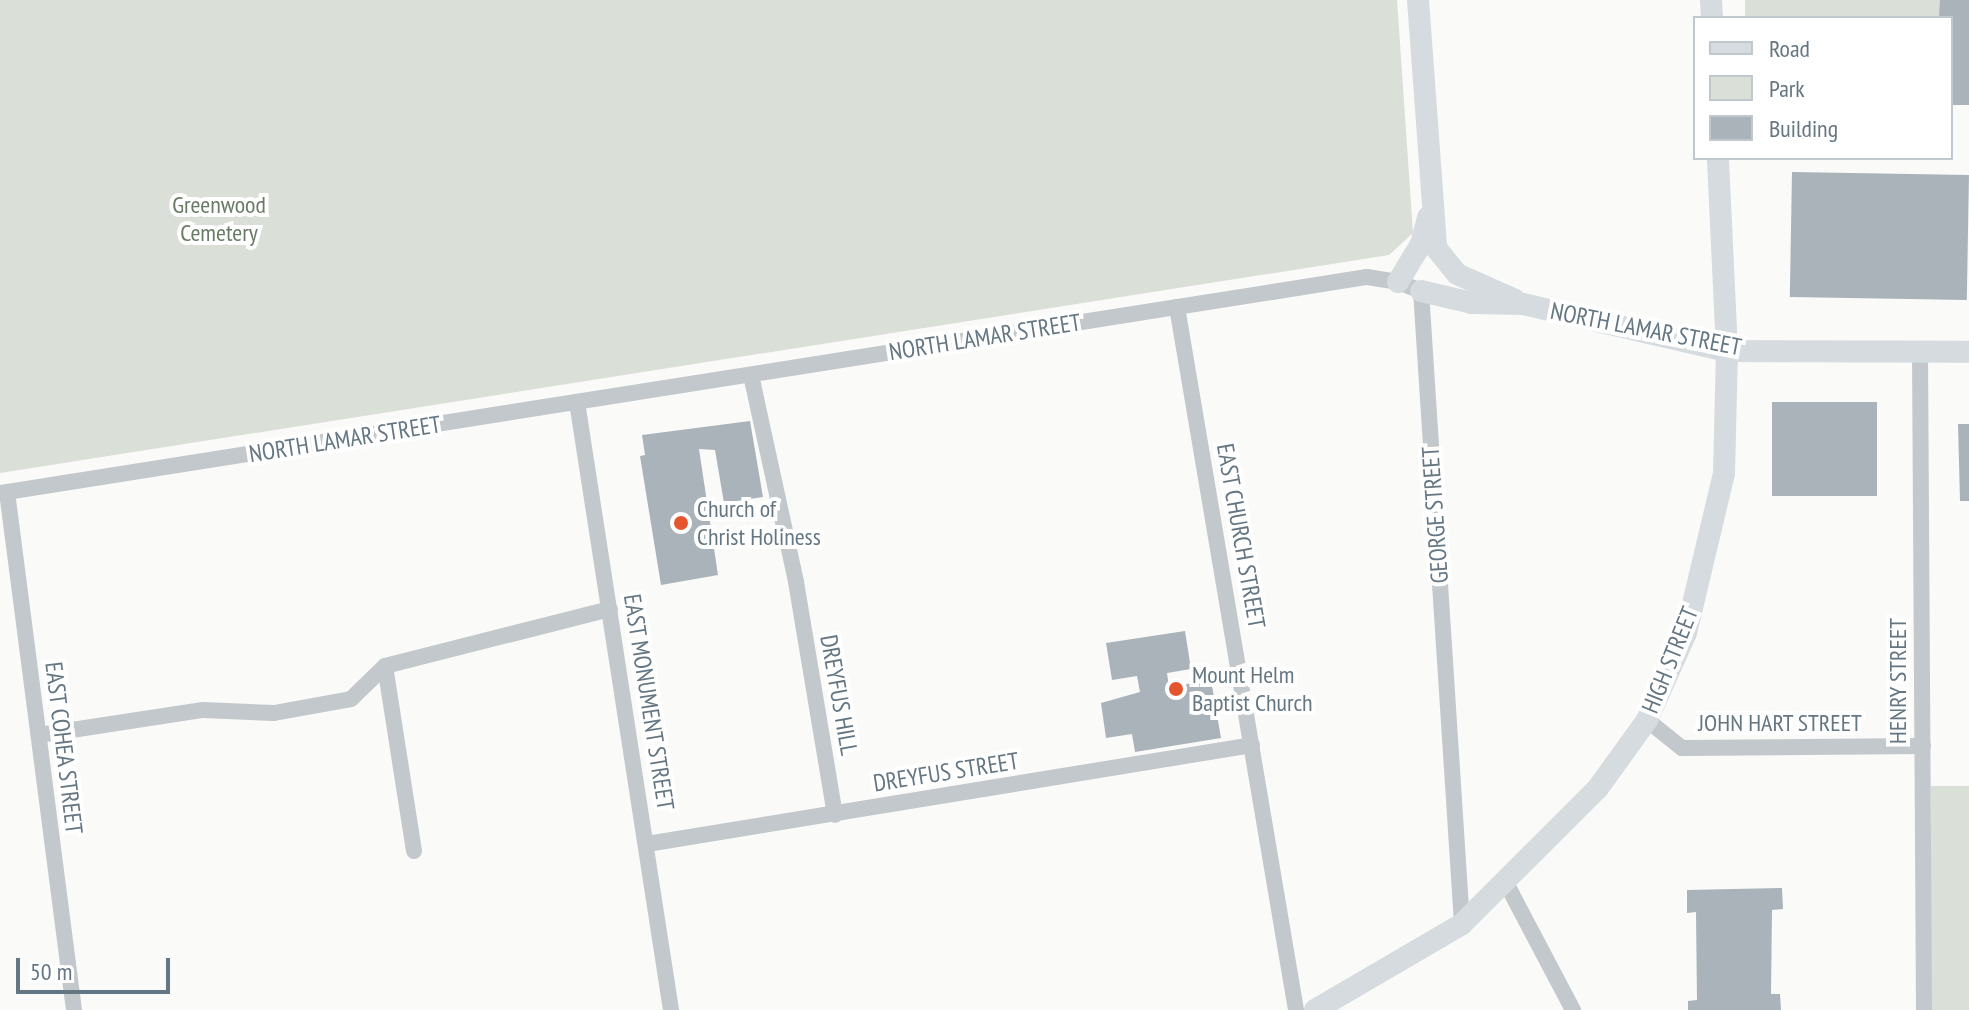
<!DOCTYPE html>
<html>
<head>
<meta charset="utf-8">
<style>
  body { margin:0 }
  #map { position:relative; width:1969px; height:1010px; overflow:hidden; background:#fafaf8; font-family:"PT Sans Narrow",sans-serif }
  div>[style] { position:absolute }
  [style*='--x'] { left:calc(var(--x)*1px); top:calc(var(--y)*1px); width:calc(var(--w)*1px); rotate:calc(var(--a)*1deg) }
  .green>* { inset:0; background:#dadfd7; transform-origin:0 0 }
  .building>* { inset:0; background:#aab3b9; transform-origin:0 0 }
  .street>* { height:16px; margin:-8px; padding:0 8px; transform-origin:8px; border-radius:8px; background:#c3c8cc }
  .secondary>* { height:22px; margin:-11px; padding:0 11px; transform-origin:11px; border-radius:11px; background:#d6dbdf }
  .dots>* { width:22px; height:22px; translate:-50% -50%; box-sizing:border-box; border:4px solid #fff; border-radius:50% }
  span { translate:-50% -50%; white-space:nowrap; text-align:center; line-height:1.15; -webkit-text-stroke:8px #fff; paint-order:stroke }
  .park-label { font-size:24px; color:#687a64 }
  .street-label { font-size:24px; color:#657683 }
  .poi-label { font-size:24px; color:#657683 }
  .left { translate:0 -50%; text-align:left }
  .legend { position:absolute; left:1693px; top:16px; width:260px; height:144px; box-sizing:border-box; background:#fff; border:2px solid #c1c8cd; margin:0; padding:10px 14px; list-style:none; font-size:24px; color:#657683 }
  .legend li { display:flex; align-items:center; gap:16px; height:40px }
  .legend b { width:40px; border:2px solid #c1c8cd }
  .scale { position:absolute; left:16px; top:958px; width:154px; height:36px; box-sizing:border-box; border:4px solid #657683; border-top:0; padding-left:10px; font-size:24px; line-height:28px; white-space:nowrap; color:#657683; -webkit-text-stroke:6px #fff; paint-order:stroke }
</style>
</head>
<body>
<div id="map">
  <div class="green">
    <div style="clip-path:polygon(0 0,1397px 0,1413px 233px,1389px 255px,0 473px)"></div>
    <div style="left:1745px;top:0;width:195px;height:18px"></div>
    <div style="left:1931px;top:786px;width:38px;height:224px"></div>
  </div>
  <div class="building">
    <div style="clip-path:polygon(1940px 0,1969px 0,1969px 105px,1951px 105px,1951px 18px,1939px 18px)"></div>
    <div style="left:1792px;top:172px;width:177px;height:125px;rotate:1deg"></div>
    <div style="left:1877px;top:402px;width:94px;height:105px;rotate:90deg"></div>
    <div style="clip-path:polygon(750px 421px,763px 497px,724px 503px,715px 450px,699px 449px,718px 575px,661px 585px,640px 456px,645px 455px,642px 435px)"></div>
    <div style="clip-path:polygon(1958px 424px,1969px 424px,1969px 501px,1960px 501px)"></div>
    <div style="clip-path:polygon(1185px 631px,1191px 669px,1167px 673px,1169px 687px,1211px 680px,1221px 738px,1135px 752px,1132px 734px,1106px 738px,1101px 703px,1140px 692px,1137px 676px,1112px 680px,1106px 643px)"></div>
    <div style="clip-path:polygon(1782px 888px,1783px 909px,1772px 910px,1771px 994px,1780px 994px,1781px 1010px,1688px 1010px,1688px 1001px,1697px 1000px,1696px 912px,1687px 913px,1687px 890px)"></div>
  </div>
  <div class="street">
    <div style="--x:1177;--y:307;--w:713;--a:80.39"></div>
    <div style="--x:1920;--y:352;--w:658;--a:89.65"></div>
    <div style="--x:751;--y:375;--w:212;--a:77.7"></div>
    <div style="--x:796;--y:582;--w:236;--a:80.5"></div>
    <div style="--x:577;--y:402;--w:615;--a:81.21"></div>
    <div style="--x:7;--y:492;--w:522;--a:82.63"></div>
    <div style="--x:0;--y:493;--w:1384;--a:-8.98"></div>
    <div style="--x:1367;--y:277;--w:31;--a:9"></div>
    <div style="--x:1398;--y:282;--w:25;--a:21"></div>
    <div style="--x:1421;--y:291;--w:634;--a:86.29"></div>
    <div style="--x:1647;--y:720;--w:45;--a:38.7"></div>
    <div style="--x:1682;--y:748;--w:241;--a:-0.5"></div>
    <div style="--x:39;--y:735;--w:166;--a:-8.7"></div>
    <div style="--x:203;--y:710;--w:71;--a:2.4"></div>
    <div style="--x:274;--y:713;--w:78;--a:-10.3"></div>
    <div style="--x:351;--y:699;--w:47;--a:-44.1"></div>
    <div style="--x:647;--y:844;--w:613;--a:-9.29"></div>
    <div style="--x:414;--y:851;--w:187;--a:-98.9"></div>
    <div style="--x:385;--y:666;--w:232;--a:-14.2"></div>
    <div style="--x:1505;--y:881;--w:146;--a:62.2"></div>
  </div>
  <div class="secondary">
    <div style="--x:1418;--y:0;--w:249;--a:85.8"></div>
    <div style="--x:1436;--y:248;--w:33;--a:51"></div>
    <div style="--x:1457;--y:274;--w:64;--a:24.1"></div>
    <div style="--x:1711;--y:0;--w:18;--a:87"></div>
    <div style="--x:1398;--y:282;--w:44;--a:-58.8"></div>
    <div style="--x:1421;--y:244;--w:28;--a:-75"></div>
    <div style="--x:1421;--y:291;--w:52;--a:13.2"></div>
    <div style="--x:1472;--y:303;--w:51;--a:1.1"></div>
    <div style="--x:1523;--y:304;--w:209;--a:13"></div>
    <div style="--x:1727;--y:351;--w:242;--a:0.2"></div>
    <div style="--x:1315;--y:1010;--w:170;--a:-30.3"></div>
    <div style="--x:1462;--y:924;--w:192;--a:-45"></div>
    <div style="--x:1598;--y:788;--w:84;--a:-54.2"></div>
    <div style="--x:1647;--y:720;--w:95;--a:-65.9"></div>
    <div style="--x:1686;--y:633;--w:164;--a:-76.6"></div>
    <div style="--x:1724;--y:473;--w:122;--a:-88.6"></div>
    <div style="--x:1727;--y:351;--w:193;--a:-92.7"></div>
  </div>
  <div class="dots">
    <div style="left:681px;top:523px;background:#e4572e"></div>
    <div style="left:1176px;top:689px;background:#e4572e"></div>
  </div>
  <div class="park-label">
    <span style="left:219px;top:219px">Greenwood<br>Cemetery</span>
  </div>
  <div class="street-label">
    <span style="left:1646px;top:329px;rotate:11deg">NORTH LAMAR STREET</span>
    <span style="left:985px;top:337px;rotate:-9deg">NORTH LAMAR STREET</span>
    <span style="left:345px;top:439px;rotate:-9deg">NORTH LAMAR STREET</span>
    <span style="left:1435px;top:515px;rotate:-94deg">GEORGE STREET</span>
    <span style="left:1241px;top:536px;rotate:80deg">EAST CHURCH STREET</span>
    <span style="left:1670px;top:660px;rotate:-68deg">HIGH STREET</span>
    <span style="left:1898px;top:681px;rotate:-90deg">HENRY STREET</span>
    <span style="left:839px;top:695px;rotate:80deg">DREYFUS HILL</span>
    <span style="left:649px;top:702px;rotate:81deg">EAST MONUMENT STREET</span>
    <span style="left:1780px;top:723px">JOHN HART STREET</span>
    <span style="left:64px;top:748px;rotate:83deg">EAST COHEA STREET</span>
    <span style="left:946px;top:772px;rotate:-9deg">DREYFUS STREET</span>
  </div>
  <div class="poi-label">
    <span class="left" style="left:697px;top:523px">Church of<br>Christ Holiness</span>
    <span class="left" style="left:1192px;top:689px">Mount Helm<br>Baptist Church</span>
  </div>
  <ul class="legend">
  <li><b style="height:10px;background:#d6dbdf"></b>Road</li>
  <li><b style="height:22px;background:#dadfd7"></b>Park</li>
  <li><b style="height:22px;background:#aab3b9"></b>Building</li>
  </ul>
  <div class="scale">50 m</div>
</div>
</body>
</html>
